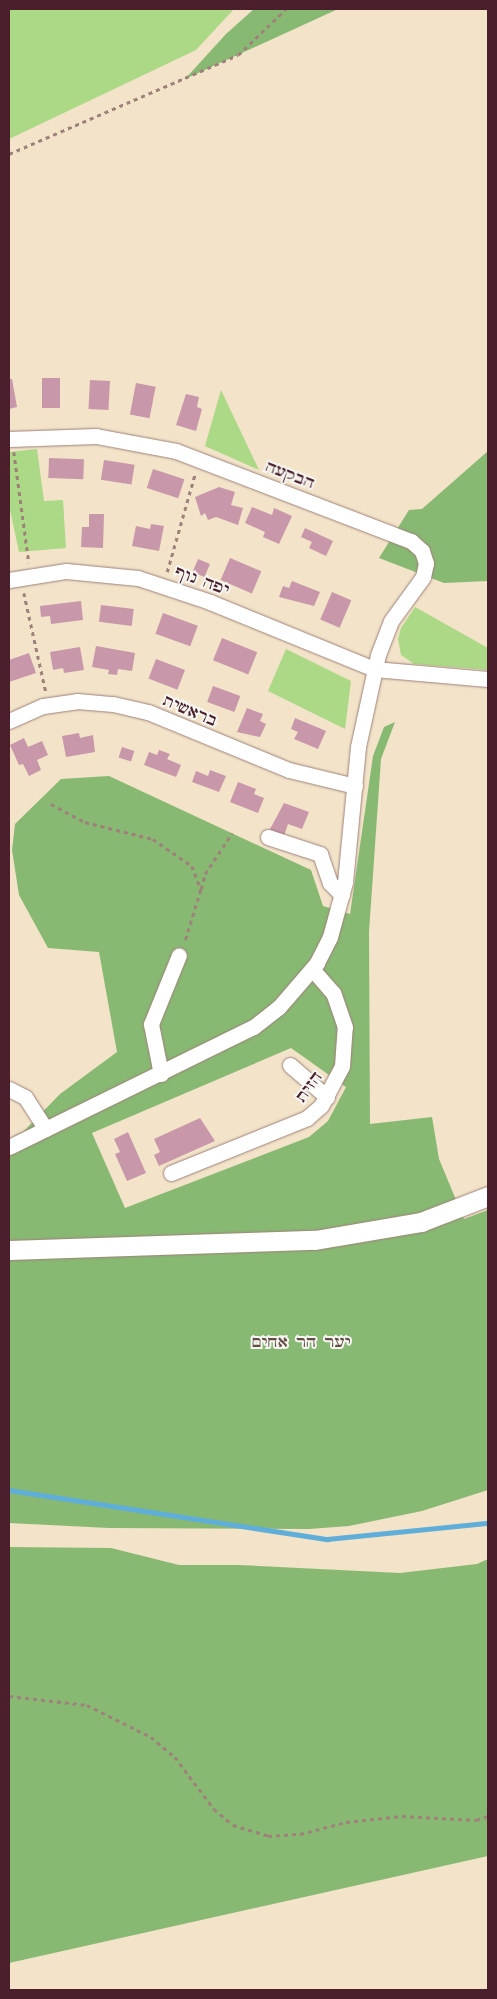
<!DOCTYPE html>
<html>
<head>
<meta charset="utf-8">
<style>
  body { margin:0 }
  #map { position:relative; width:497px; height:1999px; overflow:hidden; background:#f2e3c9; font-family:Cardo,"Frank Ruhl Libre",serif }
  div>[style] { position:absolute }
  [style*='--x'] { left:calc(var(--x)*1px); top:calc(var(--y)*1px); width:calc(var(--w)*1px); rotate:calc(var(--a)*1deg) }
  .green>* { inset:0; background:#abd986 }
  .forest>* { inset:0; background:#88b973 }
  .stream>* { height:4.5px; margin:-2.25px; padding:0 2.25px; transform-origin:2.25px; border-radius:2.25px; background:#5eaed9 }
  .building>* { inset:0; background:#c898aa; transform-origin:0 0 }
  .path>* { height:2.5px; margin-top:-1.25px; transform-origin:0; background:repeating-linear-gradient(90deg,#9e817a 0 4px,transparent 0 8px) }
  .roads { filter:drop-shadow(0 0 1px #9e817a) drop-shadow(0 0 1px #9e817a) }
  .minor>* { height:15px; margin:-7.5px; padding:0 7.5px; transform-origin:7.5px; border-radius:7.5px; background:#fff }
  .major>* { height:19px; margin:-9.5px; padding:0 9.5px; transform-origin:9.5px; border-radius:9.5px; background:#fff }
  span { translate:-50% -50%; white-space:nowrap; text-align:center; line-height:1.15; -webkit-text-stroke:4px #f6f6f2; paint-order:stroke }
  .street-label { font-size:16px; color:#4a1f2b }
  .park-label { font-size:16px; color:#624e42 }
  .frame { position:absolute; inset:0; border:10px solid #4a1f2b; pointer-events:none }
</style>
</head>
<body>
<div id="map">
  <div class="green">
    <div style="clip-path:polygon(9px 9px,234px 9px,196px 50px,9px 139px)"></div>
    <div style="clip-path:polygon(221px 390px,259px 470px,205px 446px)"></div>
    <div style="clip-path:polygon(37px 449px,44px 501px,63px 500px,66px 548px,19px 552px,9px 505px,9px 452px)"></div>
    <div style="clip-path:polygon(415px 607px,488px 648px,488px 670px,414px 664px,401px 655px,398px 639px,401px 628px)"></div>
    <div style="clip-path:polygon(286px 649px,351px 681px,345px 729px,268px 691px)"></div>
  </div>
  <div class="forest">
    <div style="clip-path:polygon(254px 9px,338px 9px,185px 79px,226px 34px)"></div>
    <div style="clip-path:polygon(488px 451px,488px 581px,444px 583px,379px 558px,409px 510px,422px 509px)"></div>
    <div style="clip-path:polygon(evenodd,395px 722px,381px 759px,369px 932px,370px 1124px,432px 1117px,439px 1159px,464px 1219px,488px 1210px,488px 1490px,422px 1511px,349px 1526px,309px 1529px,109px 1528px,9px 1523px,9px 1139px,24px 1131px,60px 1094px,117px 1052px,99px 952px,48px 948px,19px 895px,12px 850px,15px 824px,61px 779px,109px 776px,311px 870px,323px 906px,350px 914px,373px 756px,384px 727px,395px 722px,291px 1048px,346px 1087px,328px 1121px,309px 1137px,125px 1208px,92px 1133px,291px 1048px)"></div>
    <div style="clip-path:polygon(9px 1547px,111px 1548px,179px 1565px,239px 1565px,400px 1573px,477px 1564px,488px 1559px,488px 1856px,9px 1963px)"></div>
  </div>
  <div class="stream">
    <div style="--x:9;--y:1490;--w:322;--a:8.8"></div>
    <div style="--x:327;--y:1539;--w:162;--a:-5.7"></div>
  </div>
  <div class="building">
    <div style="left:42px;top:378px;width:18px;height:30px"></div>
    <div style="clip-path:polygon(9px 379px,12px 379px,17px 407px,9px 409px)"></div>
    <div style="left:90px;top:380px;width:20px;height:29px;rotate:3deg"></div>
    <div style="left:136px;top:383px;width:20px;height:32px;rotate:11deg"></div>
    <div style="clip-path:polygon(186px 394px,199px 397px,197px 407px,202px 409px,196px 431px,176px 425px)"></div>
    <div style="left:49px;top:458px;width:35px;height:20px;rotate:2deg"></div>
    <div style="left:104px;top:460px;width:31px;height:20px;rotate:9deg"></div>
    <div style="left:153px;top:469px;width:33px;height:20px;rotate:18deg"></div>
    <div style="clip-path:polygon(219px 487px,235px 492px,231px 505px,243px 508px,238px 525px,216px 517px,208px 520px,205px 513px,201px 516px,195px 497px)"></div>
    <div style="clip-path:polygon(252px 507px,272px 515px,274px 508px,292px 516px,279px 544px,263px 537px,265px 532px,245px 523px)"></div>
    <div style="clip-path:polygon(89px 514px,104px 514px,103px 548px,81px 547px,82px 527px,89px 527px)"></div>
    <div style="clip-path:polygon(151px 524px,164px 526px,159px 551px,132px 546px,136px 526px,150px 529px)"></div>
    <div style="clip-path:polygon(305px 528px,333px 541px,326px 556px,309px 548px,312px 542px,301px 537px)"></div>
    <div style="left:230px;top:558px;width:34px;height:24px;rotate:23deg"></div>
    <div style="left:198px;top:559px;width:13px;height:14px;rotate:23deg"></div>
    <div style="clip-path:polygon(292px 581px,320px 592px,314px 606px,279px 597px,283px 586px,289px 588px)"></div>
    <div style="left:332px;top:592px;width:21px;height:30px;rotate:23deg"></div>
    <div style="clip-path:polygon(81px 601px,83px 620px,51px 624px,50px 616px,41px 617px,40px 606px)"></div>
    <div style="left:101px;top:605px;width:33px;height:17px;rotate:7deg"></div>
    <div style="left:163px;top:613px;width:37px;height:22px;rotate:20deg"></div>
    <div style="left:222px;top:638px;width:38px;height:24px;rotate:22deg"></div>
    <div style="clip-path:polygon(96px 646px,135px 653px,132px 671px,118px 669px,117px 675px,108px 674px,109px 670px,92px 667px)"></div>
    <div style="clip-path:polygon(80px 647px,84px 670px,64px 673px,63px 668px,53px 670px,50px 652px)"></div>
    <div style="clip-path:polygon(29px 653px,36px 673px,9px 682px,9px 660px)"></div>
    <div style="left:156px;top:659px;width:31px;height:21px;rotate:21deg"></div>
    <div style="left:213px;top:686px;width:29px;height:17px;rotate:20deg"></div>
    <div style="clip-path:polygon(247px 708px,263px 714px,260px 721px,266px 724px,260px 737px,237px 732px)"></div>
    <div style="clip-path:polygon(295px 718px,326px 731px,318px 749px,294px 739px,298px 732px,291px 729px)"></div>
    <div style="clip-path:polygon(79px 733px,80px 738px,93px 735px,95px 752px,66px 757px,62px 736px)"></div>
    <div style="clip-path:polygon(24px 738px,28px 747px,42px 741px,48px 755px,37px 760px,41px 770px,29px 776px,23px 764px,19px 765px,10px 745px)"></div>
    <div style="left:122px;top:747px;width:13px;height:11px;rotate:18deg"></div>
    <div style="clip-path:polygon(159px 750px,170px 754px,167px 759px,181px 765px,176px 777px,144px 765px,149px 752px,157px 755px)"></div>
    <div style="clip-path:polygon(210px 770px,226px 776px,219px 792px,192px 782px,196px 771px,208px 776px)"></div>
    <div style="clip-path:polygon(238px 782px,256px 789px,254px 794px,264px 798px,258px 813px,230px 802px)"></div>
    <div style="clip-path:polygon(284px 803px,309px 812px,302px 829px,288px 824px,284px 836px,269px 831px)"></div>
    <div style="clip-path:polygon(200px 1118px,215px 1141px,159px 1166px,154px 1155px,160px 1152px,154px 1139px)"></div>
    <div style="clip-path:polygon(128px 1132px,146px 1173px,127px 1181px,115px 1154px,120px 1152px,114px 1139px)"></div>
  </div>
  <div class="path">
    <div style="--x:9;--y:154;--w:249;--a:-23.4"></div>
    <div style="--x:238;--y:55;--w:66;--a:-43.8"></div>
    <div style="--x:14;--y:452;--w:112;--a:82.3"></div>
    <div style="--x:167;--y:572;--w:102;--a:-74.1"></div>
    <div style="--x:24;--y:593;--w:101;--a:77.5"></div>
    <div style="--x:51;--y:804;--w:38;--a:28"></div>
    <div style="--x:85;--y:822;--w:70;--a:14"></div>
    <div style="--x:153;--y:839;--w:47;--a:34.7"></div>
    <div style="--x:192;--y:866;--w:26;--a:69"></div>
    <div style="--x:201;--y:890;--w:54;--a:107.1"></div>
    <div style="--x:201;--y:889;--w:16;--a:-75"></div>
    <div style="--x:205;--y:874;--w:49;--a:-56.6"></div>
    <div style="--x:9;--y:1696;--w:79;--a:6.6"></div>
    <div style="--x:87;--y:1705;--w:72;--a:26.6"></div>
    <div style="--x:151;--y:1737;--w:31;--a:40"></div>
    <div style="--x:175;--y:1757;--w:65;--a:53.1"></div>
    <div style="--x:214;--y:1809;--w:25;--a:40"></div>
    <div style="--x:233;--y:1825;--w:37;--a:17"></div>
    <div style="--x:268;--y:1836;--w:32;--a:-4"></div>
    <div style="--x:300;--y:1834;--w:48;--a:-14.6"></div>
    <div style="--x:346;--y:1822;--w:56;--a:-6.1"></div>
    <div style="--x:402;--y:1816;--w:74;--a:3.1"></div>
    <div style="--x:476;--y:1820;--w:13;--a:-18"></div>
  </div>
  <div class="roads">
    <div class="minor">
      <div style="--x:9;--y:439;--w:87;--a:-2"></div>
      <div style="--x:96;--y:436;--w:81;--a:10.6"></div>
      <div style="--x:176;--y:451;--w:252;--a:21"></div>
      <div style="--x:411;--y:541;--w:15;--a:42"></div>
      <div style="--x:422;--y:551;--w:13;--a:72"></div>
      <div style="--x:426;--y:563;--w:14;--a:102"></div>
      <div style="--x:423;--y:577;--w:54;--a:126"></div>
      <div style="--x:391;--y:621;--w:36;--a:111"></div>
      <div style="--x:378;--y:655;--w:94;--a:102.3"></div>
      <div style="--x:358;--y:747;--w:136;--a:95.5"></div>
      <div style="--x:345;--y:882;--w:57;--a:105.3"></div>
      <div style="--x:330;--y:937;--w:29;--a:117"></div>
      <div style="--x:317;--y:963;--w:58;--a:130.8"></div>
      <div style="--x:279;--y:1007;--w:33;--a:142"></div>
      <div style="--x:253;--y:1027;--w:272;--a:153.8"></div>
      <div style="--x:9;--y:580;--w:58;--a:-9"></div>
      <div style="--x:66;--y:571;--w:72;--a:5.6"></div>
      <div style="--x:138;--y:578;--w:76;--a:18.4"></div>
      <div style="--x:210;--y:602;--w:177;--a:22.2"></div>
      <div style="--x:374;--y:669;--w:114;--a:5"></div>
      <div style="--x:9;--y:721;--w:37;--a:-24"></div>
      <div style="--x:43;--y:706;--w:34;--a:-8"></div>
      <div style="--x:77;--y:701;--w:36;--a:5"></div>
      <div style="--x:113;--y:704;--w:36;--a:13"></div>
      <div style="--x:148;--y:712;--w:152;--a:22.4"></div>
      <div style="--x:289;--y:770;--w:68;--a:13.6"></div>
      <div style="--x:268;--y:837;--w:55;--a:18.1"></div>
      <div style="--x:320;--y:854;--w:31;--a:71"></div>
      <div style="--x:330;--y:883;--w:17;--a:45"></div>
      <div style="--x:290;--y:1065;--w:49;--a:40.9"></div>
      <div style="--x:161;--y:1074;--w:51;--a:-101.3"></div>
      <div style="--x:151;--y:1024;--w:74;--a:-67.9"></div>
      <div style="--x:9;--y:1089;--w:18;--a:27"></div>
      <div style="--x:25;--y:1097;--w:38;--a:57"></div>
      <div style="--x:171;--y:1173;--w:147;--a:-22"></div>
      <div style="--x:307;--y:1118;--w:18;--a:-41"></div>
      <div style="--x:321;--y:1106;--w:45;--a:-62.3"></div>
      <div style="--x:342;--y:1066;--w:39;--a:-86"></div>
      <div style="--x:345;--y:1027;--w:36;--a:-109"></div>
      <div style="--x:333;--y:993;--w:32;--a:-131"></div>
    </div>
    <div class="major">
      <div style="--x:9;--y:1250;--w:306;--a:-1.9"></div>
      <div style="--x:315;--y:1240;--w:108;--a:-9.6"></div>
      <div style="--x:421;--y:1222;--w:72;--a:-21.2"></div>
    </div>
  </div>
  <div class="street-label">
    <span style="left:290px;top:475px;rotate:21deg">הבקעה</span>
    <span style="left:202px;top:581px;rotate:20deg">יפה נוף</span>
    <span style="left:190px;top:711px;rotate:23deg">בראשית</span>
    <span style="left:309px;top:1087px;rotate:-54deg">הזית</span>
  </div>
  <div class="park-label">
    <span style="left:301px;top:1342px">יער הר אחים</span>
  </div>
  <div class="frame"></div>
</div>
</body>
</html>
